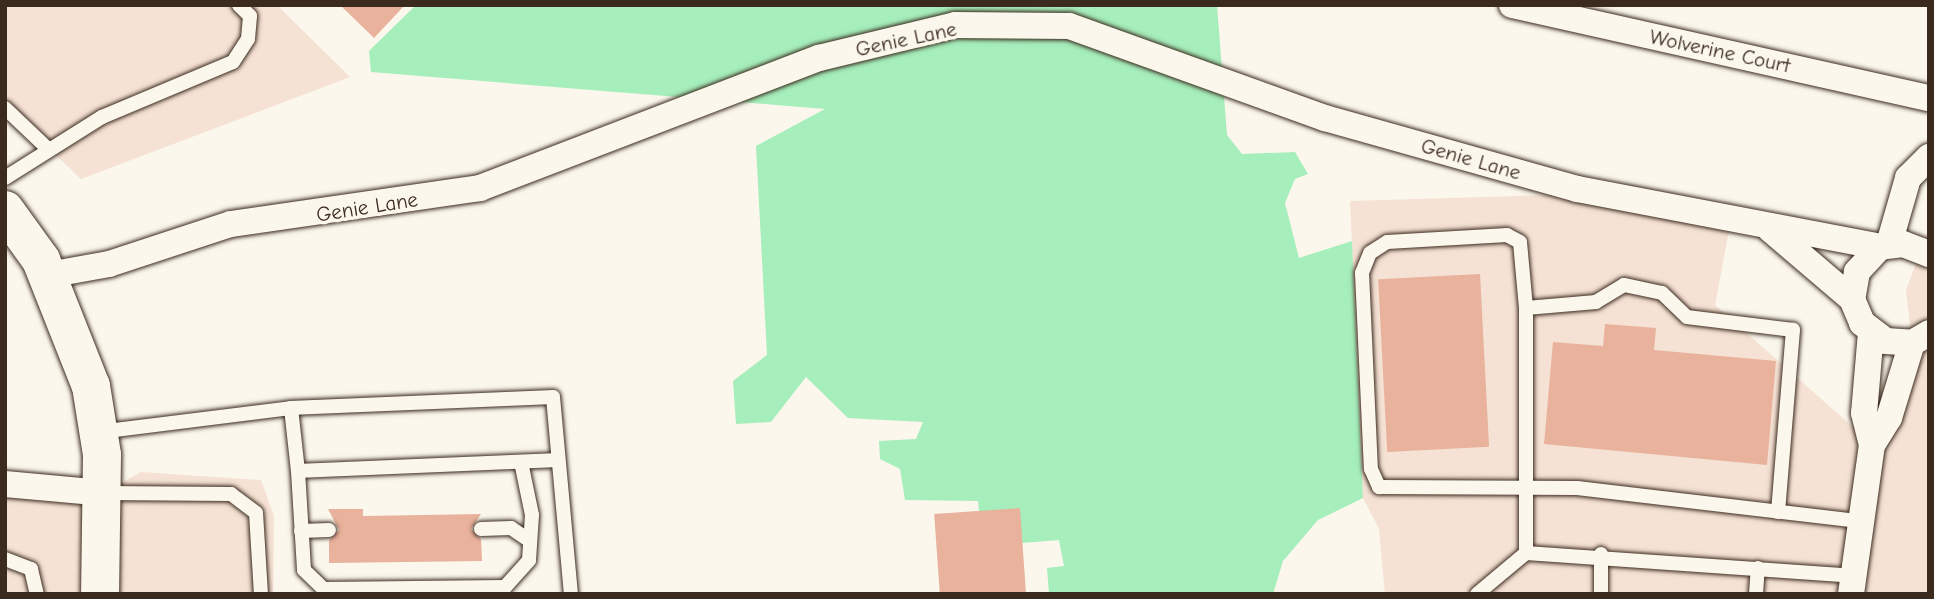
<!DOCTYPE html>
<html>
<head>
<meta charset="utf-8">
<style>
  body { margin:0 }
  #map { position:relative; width:1934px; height:599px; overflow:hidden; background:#fbf7ec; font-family:"Comic Neue",sans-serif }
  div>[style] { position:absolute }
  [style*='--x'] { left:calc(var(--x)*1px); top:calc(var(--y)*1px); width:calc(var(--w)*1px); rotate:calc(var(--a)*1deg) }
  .built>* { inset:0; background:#f5e2d4 }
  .green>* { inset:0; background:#a6eebb }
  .building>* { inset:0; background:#e8b29c; transform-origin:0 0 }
  .roads { filter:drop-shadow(0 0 2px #3b2a1e) drop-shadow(0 0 2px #3b2a1e) }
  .lane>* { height:14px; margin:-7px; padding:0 7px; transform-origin:7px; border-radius:7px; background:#fbf7ec }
  .street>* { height:26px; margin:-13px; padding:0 13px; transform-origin:13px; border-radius:13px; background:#fbf7ec }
  .secondary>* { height:38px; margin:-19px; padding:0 19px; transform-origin:19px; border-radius:19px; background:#fbf7ec }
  span { translate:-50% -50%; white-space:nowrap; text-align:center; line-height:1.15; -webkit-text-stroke:7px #fbf7ec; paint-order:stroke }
  .street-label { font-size:21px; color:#3b2a1e }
  .frame { position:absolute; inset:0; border:7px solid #3b2a1e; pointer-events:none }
</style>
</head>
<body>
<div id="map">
  <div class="built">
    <div style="clip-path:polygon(5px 5px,277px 5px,350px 77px,81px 179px,5px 107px)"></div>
    <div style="clip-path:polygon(1547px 195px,1729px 231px,1715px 305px,1872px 444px,1912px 343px,1906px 290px,1929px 229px,1929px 594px,1385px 594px,1379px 529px,1363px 498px,1350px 201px)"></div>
    <div style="clip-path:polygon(141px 472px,261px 480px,274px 516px,273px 594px,5px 594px,5px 484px,103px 493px)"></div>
  </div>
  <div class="green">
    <div style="clip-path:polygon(416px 5px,1217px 5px,1227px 135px,1242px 154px,1295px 152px,1308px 174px,1295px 179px,1285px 203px,1299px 258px,1352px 241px,1363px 498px,1318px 520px,1283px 561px,1273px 594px,1049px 594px,1047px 568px,1064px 566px,1059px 540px,1022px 543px,979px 511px,978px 501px,905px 500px,900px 469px,880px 459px,879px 441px,916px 439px,923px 422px,848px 418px,806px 377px,771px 422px,736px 424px,733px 381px,767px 355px,756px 146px,825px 109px,371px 72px,369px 51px)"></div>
  </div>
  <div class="building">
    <div style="clip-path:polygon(340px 5px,405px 5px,374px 38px)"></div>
    <div style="left:1480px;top:274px;width:173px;height:102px;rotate:87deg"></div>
    <div style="clip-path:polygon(1605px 324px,1656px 328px,1654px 350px,1776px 361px,1767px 465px,1544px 444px,1553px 342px,1603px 346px)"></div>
    <div style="left:1020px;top:508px;width:86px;height:86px;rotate:86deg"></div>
    <div style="clip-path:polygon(328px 509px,363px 509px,363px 516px,481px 514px,471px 529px,481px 539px,482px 561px,329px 563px,329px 540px,339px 530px)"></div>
  </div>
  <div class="roads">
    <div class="lane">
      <div style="--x:5;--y:108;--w:58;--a:43.6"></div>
      <div style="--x:5;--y:178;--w:115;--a:-32.2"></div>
      <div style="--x:102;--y:117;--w:142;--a:-22.8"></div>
      <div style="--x:233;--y:62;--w:27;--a:-57"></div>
      <div style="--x:248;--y:39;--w:23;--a:-85"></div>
      <div style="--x:250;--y:16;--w:16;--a:-135"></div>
      <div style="--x:1526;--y:308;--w:245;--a:90"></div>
      <div style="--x:291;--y:408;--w:63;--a:83.7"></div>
      <div style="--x:298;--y:471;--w:260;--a:-2.4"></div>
      <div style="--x:99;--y:432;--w:193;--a:-7.1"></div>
      <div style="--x:291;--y:408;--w:262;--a:-2.4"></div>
      <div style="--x:553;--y:397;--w:198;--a:84.8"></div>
      <div style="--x:298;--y:471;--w:99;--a:86.5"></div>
      <div style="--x:304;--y:570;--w:28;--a:44"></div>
      <div style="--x:324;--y:589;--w:181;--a:-0.6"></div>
      <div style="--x:505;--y:587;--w:36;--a:-48"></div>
      <div style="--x:529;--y:560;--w:45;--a:-86.2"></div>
      <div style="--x:532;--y:515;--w:54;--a:-101.7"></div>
      <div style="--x:103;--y:493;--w:128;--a:0.4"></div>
      <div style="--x:231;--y:494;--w:31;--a:37"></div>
      <div style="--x:256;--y:513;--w:81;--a:86.5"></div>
      <div style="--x:1778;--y:512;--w:183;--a:-85.3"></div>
      <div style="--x:1793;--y:330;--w:107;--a:-173"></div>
      <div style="--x:1687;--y:317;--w:35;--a:-136"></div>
      <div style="--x:1662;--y:293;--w:39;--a:-168"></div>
      <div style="--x:1624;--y:285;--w:33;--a:149"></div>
      <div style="--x:1596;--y:302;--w:70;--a:175.1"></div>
      <div style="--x:1526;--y:308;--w:66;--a:-95.2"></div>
      <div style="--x:1520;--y:242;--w:15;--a:-152"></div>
      <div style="--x:1507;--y:235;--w:120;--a:176.7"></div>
      <div style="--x:1387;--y:242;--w:20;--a:147"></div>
      <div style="--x:1370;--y:253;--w:22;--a:112"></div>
      <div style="--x:1362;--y:273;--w:196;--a:87.4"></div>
      <div style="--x:1371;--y:469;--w:20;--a:66"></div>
      <div style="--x:1379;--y:487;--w:198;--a:0.3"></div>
      <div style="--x:1577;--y:488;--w:284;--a:6.7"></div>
      <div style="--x:481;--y:529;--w:30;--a:-2"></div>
      <div style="--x:511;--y:528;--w:23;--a:34"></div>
      <div style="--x:301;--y:531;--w:28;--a:-2"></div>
      <div style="--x:1601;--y:554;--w:40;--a:90"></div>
      <div style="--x:5;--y:559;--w:28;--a:21"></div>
      <div style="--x:31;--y:569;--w:26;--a:77"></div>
      <div style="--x:1477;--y:594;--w:64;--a:-39.9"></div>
      <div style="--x:1526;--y:553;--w:327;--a:4"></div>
      <div style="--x:1756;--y:594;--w:26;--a:-86"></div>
    </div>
    <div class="street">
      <div style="--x:1512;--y:5;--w:427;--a:12.6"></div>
      <div style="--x:1770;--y:229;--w:108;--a:40.5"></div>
      <div style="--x:1889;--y:244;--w:69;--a:-73.9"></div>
      <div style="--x:1908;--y:178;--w:30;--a:-45"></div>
      <div style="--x:1929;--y:254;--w:28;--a:-159"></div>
      <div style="--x:1903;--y:244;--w:23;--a:173"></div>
      <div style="--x:1880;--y:247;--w:34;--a:133"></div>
      <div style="--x:1857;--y:272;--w:27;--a:100"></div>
      <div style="--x:1852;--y:299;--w:26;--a:67"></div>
      <div style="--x:1862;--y:323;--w:30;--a:37"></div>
      <div style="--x:1886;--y:341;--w:26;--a:4"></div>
      <div style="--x:1912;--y:343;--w:20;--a:-30"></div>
      <div style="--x:48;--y:275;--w:62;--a:-10.2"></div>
      <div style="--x:109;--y:264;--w:128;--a:-18.2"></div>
      <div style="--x:231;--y:224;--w:252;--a:-8.2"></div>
      <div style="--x:480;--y:188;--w:363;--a:-21"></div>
      <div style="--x:819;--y:58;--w:140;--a:-13.6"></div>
      <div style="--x:955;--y:25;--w:114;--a:0.5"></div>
      <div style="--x:1069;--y:26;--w:272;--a:19.8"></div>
      <div style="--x:1325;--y:118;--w:262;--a:15.7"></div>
      <div style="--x:1577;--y:189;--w:309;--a:10.8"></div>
      <div style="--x:1871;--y:332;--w:81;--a:94.9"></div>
      <div style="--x:1864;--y:413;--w:33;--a:76"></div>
      <div style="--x:5;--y:484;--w:98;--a:5.2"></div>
      <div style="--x:1851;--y:594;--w:150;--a:-82"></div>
      <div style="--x:1872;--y:445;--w:32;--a:-58"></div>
      <div style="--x:1889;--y:418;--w:78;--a:-73"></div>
    </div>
    <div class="secondary">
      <div style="--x:5;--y:210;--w:62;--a:54.2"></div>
      <div style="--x:41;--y:260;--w:136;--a:68.4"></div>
      <div style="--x:91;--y:386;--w:70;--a:80.9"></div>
      <div style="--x:102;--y:455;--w:139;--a:90.8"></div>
    </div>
  </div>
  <div class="street-label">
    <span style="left:906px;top:39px;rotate:-12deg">Genie Lane</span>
    <span style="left:1720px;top:51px;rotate:12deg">Wolverine Court</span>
    <span style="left:1471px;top:159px;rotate:16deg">Genie Lane</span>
    <span style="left:367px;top:207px;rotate:-9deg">Genie Lane</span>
  </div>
  <div class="frame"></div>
</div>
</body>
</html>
